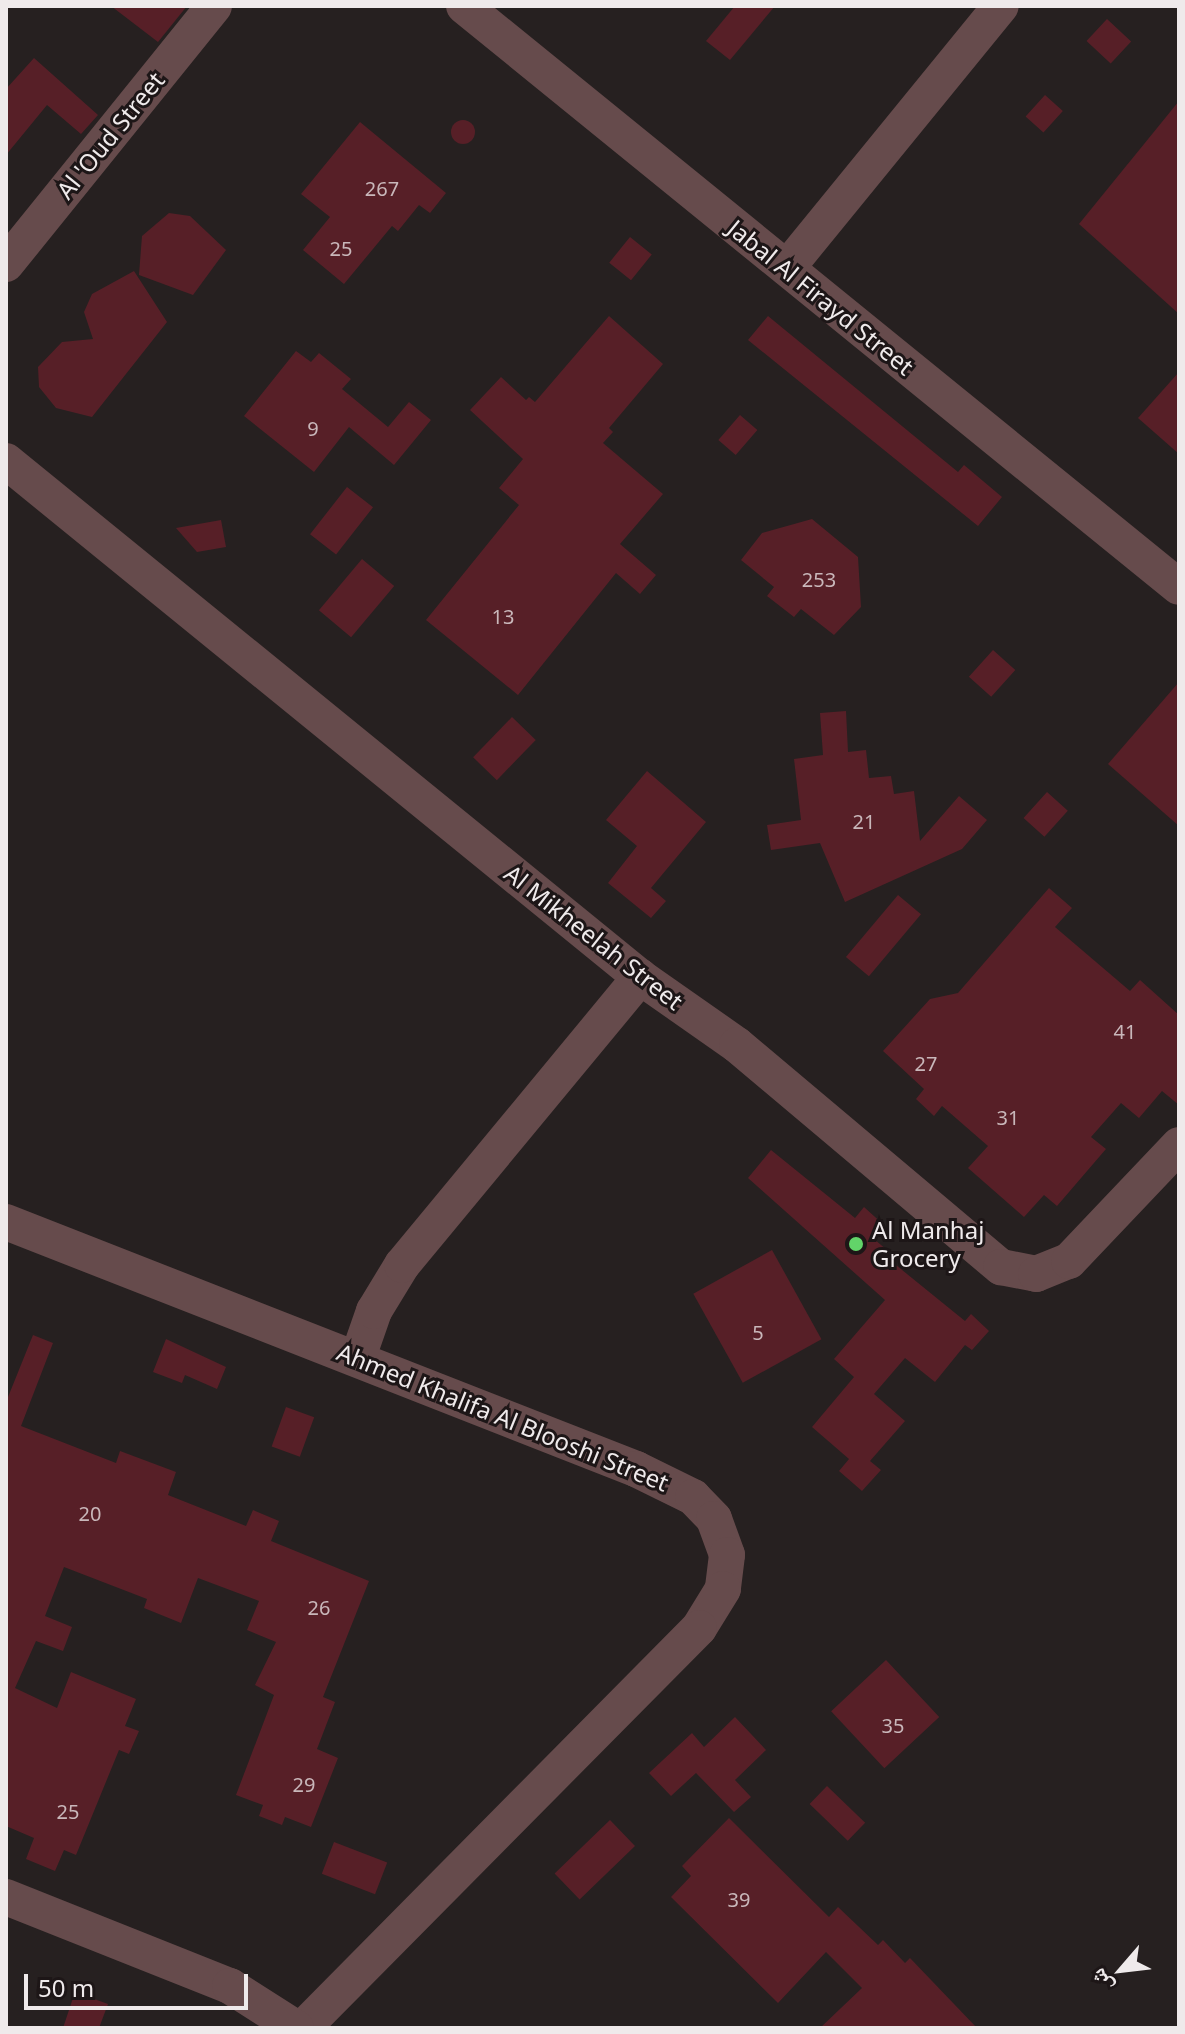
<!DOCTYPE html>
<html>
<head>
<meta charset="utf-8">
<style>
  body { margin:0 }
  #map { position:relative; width:1185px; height:2034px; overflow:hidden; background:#262020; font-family:"Noto Sans","Noto Naskh Arabic",sans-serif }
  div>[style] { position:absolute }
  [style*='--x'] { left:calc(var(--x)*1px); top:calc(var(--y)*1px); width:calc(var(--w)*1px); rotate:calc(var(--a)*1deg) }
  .building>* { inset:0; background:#571f27; transform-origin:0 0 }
  .round { border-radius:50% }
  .minor>* { height:36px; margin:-18px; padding:0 18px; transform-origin:18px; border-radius:18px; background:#664b4c }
  .dots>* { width:22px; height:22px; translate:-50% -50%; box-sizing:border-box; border:4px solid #1d1617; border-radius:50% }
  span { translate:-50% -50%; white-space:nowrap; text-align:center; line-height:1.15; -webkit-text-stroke:6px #1d1617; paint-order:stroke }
  .number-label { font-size:20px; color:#c9b7ba }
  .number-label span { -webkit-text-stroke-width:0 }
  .street-label { font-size:24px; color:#efeaeb }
  .poi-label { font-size:24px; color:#efeaeb }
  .left { translate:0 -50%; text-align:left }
  .frame { position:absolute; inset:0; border:8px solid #efeaeb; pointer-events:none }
  .north { position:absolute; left:1081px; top:1930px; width:80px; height:80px; -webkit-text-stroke:6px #1d1617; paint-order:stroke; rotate:242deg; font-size:22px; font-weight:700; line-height:32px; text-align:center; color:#efeaeb }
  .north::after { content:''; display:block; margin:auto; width:28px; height:36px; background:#efeaeb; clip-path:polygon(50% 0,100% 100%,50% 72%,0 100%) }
  .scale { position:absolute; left:24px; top:1974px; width:224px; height:36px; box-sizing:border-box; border:4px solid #efeaeb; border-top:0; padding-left:10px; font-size:24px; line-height:28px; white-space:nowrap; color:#efeaeb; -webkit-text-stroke:6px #1d1617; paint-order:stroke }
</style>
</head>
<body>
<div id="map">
  <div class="building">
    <div style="clip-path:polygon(111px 6px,187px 6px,158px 42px)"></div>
    <div style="clip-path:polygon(735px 6px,775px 6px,730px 60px,706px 41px)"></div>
    <div style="left:1107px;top:19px;width:33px;height:30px;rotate:43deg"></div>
    <div style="clip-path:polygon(34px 58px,98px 115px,81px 134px,47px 105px,6px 155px,6px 89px)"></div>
    <div style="left:1045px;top:95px;width:24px;height:29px;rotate:42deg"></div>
    <div style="clip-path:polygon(1179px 101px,1179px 314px,1079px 224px)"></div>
    <div class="round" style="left:451px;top:120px;width:24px;height:24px"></div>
    <div style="clip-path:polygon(360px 122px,446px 193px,430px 213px,419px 205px,398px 231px,392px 226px,344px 284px,303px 250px,330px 217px,301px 194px)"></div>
    <div style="clip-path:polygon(169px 213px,190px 216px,226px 250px,193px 295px,139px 275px,142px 236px)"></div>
    <div style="left:630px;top:237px;width:28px;height:33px;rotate:39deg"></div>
    <div style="clip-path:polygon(134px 271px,167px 322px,92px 417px,56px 408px,39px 387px,38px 367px,62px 342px,93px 339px,84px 312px,92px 294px)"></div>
    <div style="clip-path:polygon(609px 316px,663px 364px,609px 428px,613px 432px,603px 443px,663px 494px,620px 544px,656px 575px,640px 594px,616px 573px,518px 695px,426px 620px,519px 505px,499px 488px,523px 459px,470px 410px,501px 377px,526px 400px,529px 397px,535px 402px)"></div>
    <div style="clip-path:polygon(768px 316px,958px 472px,964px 465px,1002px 497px,978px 526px,748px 340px)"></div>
    <div style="clip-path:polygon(296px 351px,311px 362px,319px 353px,351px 379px,342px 389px,388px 427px,409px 402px,431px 420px,394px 465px,349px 427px,314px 472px,244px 416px)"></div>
    <div style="clip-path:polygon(1179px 372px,1179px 454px,1138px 418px)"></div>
    <div style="left:740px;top:415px;width:23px;height:33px;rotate:41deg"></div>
    <div style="left:347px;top:487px;width:33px;height:60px;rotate:38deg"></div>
    <div style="clip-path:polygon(812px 519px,858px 557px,861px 607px,834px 635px,801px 609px,794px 617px,767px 596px,774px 587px,741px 560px,762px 533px)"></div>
    <div style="clip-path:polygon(221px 520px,226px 547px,197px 552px,176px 528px)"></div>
    <div style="left:362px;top:559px;width:42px;height:67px;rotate:40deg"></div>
    <div style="left:993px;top:650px;width:30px;height:36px;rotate:42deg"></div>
    <div style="clip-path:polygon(1179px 682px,1179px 826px,1108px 764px)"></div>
    <div style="clip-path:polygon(846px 711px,848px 752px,866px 750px,869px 778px,891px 776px,894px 794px,914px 791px,920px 841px,959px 796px,987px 820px,962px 849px,845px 902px,820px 843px,771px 850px,767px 825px,801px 820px,794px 759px,823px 755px,820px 713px)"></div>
    <div style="left:512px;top:717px;width:33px;height:56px;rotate:44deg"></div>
    <div style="clip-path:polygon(647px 771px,706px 822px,651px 888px,666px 901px,651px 918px,608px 883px,637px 846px,606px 820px)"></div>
    <div style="left:1047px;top:792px;width:28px;height:35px;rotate:42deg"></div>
    <div style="clip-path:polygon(1049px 888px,1072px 908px,1055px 927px,1130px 991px,1140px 980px,1179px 1015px,1179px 1105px,1162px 1091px,1139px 1118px,1121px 1103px,1091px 1137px,1106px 1149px,1057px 1206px,1044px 1195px,1024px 1217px,968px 1168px,988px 1146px,942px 1106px,934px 1116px,916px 1099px,924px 1089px,883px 1051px,930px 999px,958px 993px)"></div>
    <div style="left:898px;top:895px;width:30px;height:81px;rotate:40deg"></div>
    <div style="clip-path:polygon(771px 1150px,855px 1218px,864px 1207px,885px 1226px,874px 1239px,894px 1256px,891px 1261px,965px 1321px,971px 1314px,989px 1331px,972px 1350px,965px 1345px,935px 1382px,905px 1358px,874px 1394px,905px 1421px,870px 1461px,881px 1470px,862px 1491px,839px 1471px,849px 1459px,812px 1427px,854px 1377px,834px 1359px,885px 1300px,748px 1178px)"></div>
    <div style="left:772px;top:1250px;width:102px;height:90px;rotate:61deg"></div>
    <div style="clip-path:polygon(33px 1335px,53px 1343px,21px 1426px,116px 1463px,120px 1451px,176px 1472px,168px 1495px,246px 1526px,253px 1510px,279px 1521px,271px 1541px,369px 1581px,323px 1697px,335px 1702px,317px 1749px,338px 1758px,311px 1827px,285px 1817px,282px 1825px,259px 1816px,263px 1805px,236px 1795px,274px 1695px,255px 1685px,276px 1642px,247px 1630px,259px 1601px,198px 1578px,181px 1623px,144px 1608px,147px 1599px,64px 1567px,45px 1616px,72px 1627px,63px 1651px,36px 1641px,15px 1688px,57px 1708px,71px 1672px,136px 1699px,125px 1726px,139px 1731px,129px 1754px,119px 1750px,76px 1855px,64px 1850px,55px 1871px,26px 1859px,34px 1838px,6px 1826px,6px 1402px)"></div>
    <div style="clip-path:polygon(166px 1339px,226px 1367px,217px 1389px,185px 1375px,182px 1383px,153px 1372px)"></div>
    <div style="left:286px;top:1407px;width:30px;height:42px;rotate:20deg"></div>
    <div style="left:886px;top:1660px;width:78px;height:75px;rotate:47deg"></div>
    <div style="clip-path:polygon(735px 1717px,766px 1750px,735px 1780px,751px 1797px,734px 1812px,696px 1773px,671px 1796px,649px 1773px,692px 1733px,704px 1747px)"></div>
    <div style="left:827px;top:1786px;width:53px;height:25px;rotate:44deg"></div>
    <div style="clip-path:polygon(729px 1818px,829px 1917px,838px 1907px,878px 1945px,883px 1940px,905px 1963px,910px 1958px,977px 2028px,820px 2028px,862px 1988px,826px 1952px,778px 2003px,671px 1897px,691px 1876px,682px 1866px)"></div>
    <div style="left:610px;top:1820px;width:36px;height:77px;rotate:46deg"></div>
    <div style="left:334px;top:1842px;width:57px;height:34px;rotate:21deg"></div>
    <div style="clip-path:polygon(75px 1992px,108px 2004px,99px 2028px,63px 2028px)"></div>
  </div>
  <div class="minor">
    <div style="--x:464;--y:6;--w:921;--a:39.1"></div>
    <div style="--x:6;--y:264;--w:331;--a:-51.1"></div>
    <div style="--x:787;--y:268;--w:338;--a:-50.8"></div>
    <div style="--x:6;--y:461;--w:817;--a:39.14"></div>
    <div style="--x:640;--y:977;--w:118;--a:35"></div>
    <div style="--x:737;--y:1045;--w:345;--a:40.1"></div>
    <div style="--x:1001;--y:1267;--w:36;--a:11"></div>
    <div style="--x:1036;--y:1274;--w:35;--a:-22"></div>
    <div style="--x:1069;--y:1261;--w:160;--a:-46.5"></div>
    <div style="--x:6;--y:1222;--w:677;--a:21.41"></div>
    <div style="--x:636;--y:1469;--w:64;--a:26.2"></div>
    <div style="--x:693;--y:1497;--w:30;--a:46"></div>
    <div style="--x:714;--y:1519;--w:38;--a:70"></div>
    <div style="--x:727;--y:1555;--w:34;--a:97"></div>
    <div style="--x:723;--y:1589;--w:46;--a:121.6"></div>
    <div style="--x:699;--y:1628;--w:563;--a:134.71"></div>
    <div style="--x:358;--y:1357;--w:49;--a:-70.8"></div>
    <div style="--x:374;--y:1311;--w:54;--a:-58.7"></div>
    <div style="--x:402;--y:1265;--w:374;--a:-50.4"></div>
    <div style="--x:6;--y:1897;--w:241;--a:21.7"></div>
    <div style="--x:230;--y:1986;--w:78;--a:32.5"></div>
  </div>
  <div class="dots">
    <div style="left:856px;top:1244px;background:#62d469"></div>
  </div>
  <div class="number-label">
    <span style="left:382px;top:188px">267</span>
    <span style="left:341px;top:248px">25</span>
    <span style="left:313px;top:428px">9</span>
    <span style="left:819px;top:579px">253</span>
    <span style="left:503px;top:616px">13</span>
    <span style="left:864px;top:821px">21</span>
    <span style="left:1125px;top:1031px">41</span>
    <span style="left:926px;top:1063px">27</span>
    <span style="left:1008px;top:1117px">31</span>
    <span style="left:758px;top:1332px">5</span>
    <span style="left:90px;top:1513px">20</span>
    <span style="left:319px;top:1607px">26</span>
    <span style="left:893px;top:1725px">35</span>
    <span style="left:304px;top:1784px">29</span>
    <span style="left:68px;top:1811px">25</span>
    <span style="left:739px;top:1899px">39</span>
  </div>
  <div class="street-label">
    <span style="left:110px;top:135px;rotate:-51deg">Al 'Oud Street</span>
    <span style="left:821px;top:297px;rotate:39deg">Jabal Al Firayd Street</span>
    <span style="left:594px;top:937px;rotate:38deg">Al Mikheelah Street</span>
    <span style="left:503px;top:1417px;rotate:22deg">Ahmed Khalifa Al Blooshi Street</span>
  </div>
  <div class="poi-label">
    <span class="left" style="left:872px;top:1244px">Al Manhaj<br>Grocery</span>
  </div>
  <div class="frame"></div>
  <div class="north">ش</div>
  <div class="scale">50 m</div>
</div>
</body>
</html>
